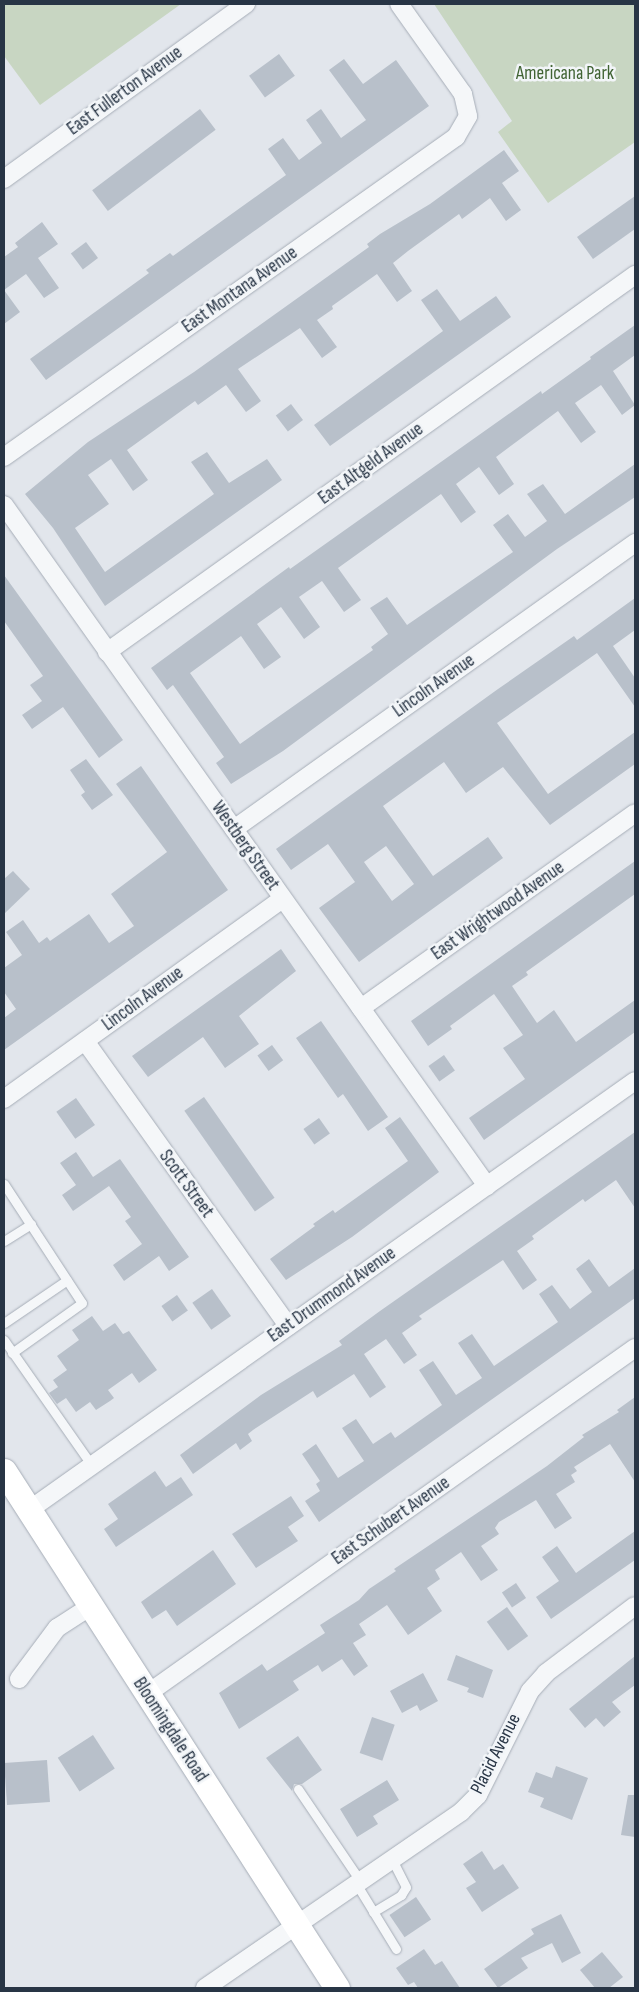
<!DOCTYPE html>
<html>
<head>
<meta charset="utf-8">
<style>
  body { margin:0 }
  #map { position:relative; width:639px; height:1992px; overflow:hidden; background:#e2e6ec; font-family:"Sofia Sans Condensed",sans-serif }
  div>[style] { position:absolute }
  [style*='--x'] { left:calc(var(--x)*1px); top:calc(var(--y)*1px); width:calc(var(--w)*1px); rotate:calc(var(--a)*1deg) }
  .green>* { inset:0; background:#c8d6c2 }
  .building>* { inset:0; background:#b8c0ca; transform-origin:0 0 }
  .roads { filter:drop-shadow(0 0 1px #a6adb7) drop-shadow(0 0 1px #a6adb7) }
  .service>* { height:9px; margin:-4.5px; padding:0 4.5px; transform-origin:4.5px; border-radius:4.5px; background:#f5f7f9 }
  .minor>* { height:18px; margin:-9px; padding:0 9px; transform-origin:9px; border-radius:9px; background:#f5f7f9 }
  .secondary>* { height:25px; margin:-12.5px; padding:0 12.5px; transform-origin:12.5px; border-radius:12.5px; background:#fff }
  span { translate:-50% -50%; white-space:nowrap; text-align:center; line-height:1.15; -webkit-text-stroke:5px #f2f5f8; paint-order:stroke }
  .park-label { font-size:19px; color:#406333 }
  .street-label { font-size:19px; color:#283545 }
  .frame { position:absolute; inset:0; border:5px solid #283545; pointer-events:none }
</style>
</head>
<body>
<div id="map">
  <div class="green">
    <div style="clip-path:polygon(4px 4px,181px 4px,40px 105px,4px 56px)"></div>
    <div style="clip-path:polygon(434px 4px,635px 4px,635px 142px,548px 203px,498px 132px,512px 121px)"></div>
  </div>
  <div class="building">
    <div style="left:279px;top:54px;width:27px;height:37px;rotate:54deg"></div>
    <div style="clip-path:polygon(344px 59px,363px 84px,396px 60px,429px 106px,46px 380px,30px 359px,149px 273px,146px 270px,170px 253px,173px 256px,286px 175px,268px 149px,283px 138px,299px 160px,322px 143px,306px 120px,321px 109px,341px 138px,366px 120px,329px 70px)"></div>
    <div style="left:200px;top:109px;width:26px;height:135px;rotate:53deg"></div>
    <div style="clip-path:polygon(504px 150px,519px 171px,502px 183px,521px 210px,506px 221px,490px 198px,462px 219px,459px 214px,408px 251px,393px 263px,412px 291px,397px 302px,377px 274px,332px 306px,333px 309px,317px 320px,337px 347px,322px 358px,300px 328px,238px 369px,261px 401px,246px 412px,226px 385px,198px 405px,195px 401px,127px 450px,148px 480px,133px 491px,111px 459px,88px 475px,109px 504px,75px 528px,105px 572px,214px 494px,191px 462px,207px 452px,229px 483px,267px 459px,282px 480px,105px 606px,53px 528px,25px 494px,88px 442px,194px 372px,369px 247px,367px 244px,380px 234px,430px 204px)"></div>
    <div style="clip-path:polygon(635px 196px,635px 229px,593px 259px,577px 237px)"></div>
    <div style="clip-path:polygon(42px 222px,58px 244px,38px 258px,59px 288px,44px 298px,26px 274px,4px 290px,20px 312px,4px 324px,4px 257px,18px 247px,15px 243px)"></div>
    <div style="left:86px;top:242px;width:20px;height:19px;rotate:53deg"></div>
    <div style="clip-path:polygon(437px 289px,460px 321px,496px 296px,511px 317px,330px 446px,314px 425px,443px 331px,421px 300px)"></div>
    <div style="clip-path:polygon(635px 325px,635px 355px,613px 371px,635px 405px,622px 415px,601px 385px,575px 403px,596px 432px,581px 443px,558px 411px,496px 457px,514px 484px,499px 495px,479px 467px,456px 484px,476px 512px,461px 523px,441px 494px,338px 568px,361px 600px,344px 612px,322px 581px,299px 597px,320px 627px,304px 639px,281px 607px,257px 624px,281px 657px,264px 669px,241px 636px,190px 673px,240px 744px,373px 650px,371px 647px,388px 634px,370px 608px,387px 597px,407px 625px,513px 552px,493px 525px,508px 514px,525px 537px,547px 521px,527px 494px,543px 484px,565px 514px,635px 464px,635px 497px,557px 549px,283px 751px,231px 784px,216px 763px,224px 757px,173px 685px,167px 690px,151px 668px,289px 567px,290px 569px,541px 391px,542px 394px,591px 359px,590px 357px)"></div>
    <div style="left:291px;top:404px;width:20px;height:19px;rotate:53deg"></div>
    <div style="clip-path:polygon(4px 575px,123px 740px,99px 758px,63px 707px,32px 729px,22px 715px,42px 701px,30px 685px,43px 676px,4px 621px)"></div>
    <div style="clip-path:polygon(evenodd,635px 598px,635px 630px,613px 646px,635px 678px,635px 707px,597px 653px,497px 723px,548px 794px,635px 732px,635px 764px,550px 825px,503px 767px,466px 793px,444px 762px,383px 806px,433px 876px,488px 837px,503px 858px,359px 962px,319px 908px,355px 882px,328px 844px,291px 870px,276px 849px,498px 689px,574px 636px,577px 640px,635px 598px,386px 846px,414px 884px,392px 901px,364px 862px,386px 846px)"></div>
    <div style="clip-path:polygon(86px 759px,113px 795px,92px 810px,81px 795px,85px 792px,70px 770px)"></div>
    <div style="clip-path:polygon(141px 766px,228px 890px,4px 1050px,4px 1018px,16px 1009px,4px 992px,4px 968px,22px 955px,6px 932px,23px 920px,39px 943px,47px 937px,50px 941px,89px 914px,109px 943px,134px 926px,111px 894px,167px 852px,116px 784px)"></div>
    <div style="clip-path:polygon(635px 861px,635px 894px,526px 972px,528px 975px,512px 986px,537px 1023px,554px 1010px,576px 1042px,635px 1000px,635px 1032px,484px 1140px,469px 1118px,525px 1079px,503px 1048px,523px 1035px,494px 994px,450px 1026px,452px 1029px,428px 1046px,411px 1021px)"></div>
    <div style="clip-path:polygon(13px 871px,30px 889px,4px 914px,4px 879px)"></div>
    <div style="clip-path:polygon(281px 949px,296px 971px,239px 1016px,259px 1044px,225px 1068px,203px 1037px,148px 1077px,132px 1056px)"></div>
    <div style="clip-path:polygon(321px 1021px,388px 1117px,368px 1131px,343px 1094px,338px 1098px,296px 1038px)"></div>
    <div style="left:272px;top:1045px;width:19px;height:18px;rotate:54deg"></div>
    <div style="left:444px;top:1055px;width:19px;height:19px;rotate:55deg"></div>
    <div style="left:204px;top:1097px;width:123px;height:24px;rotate:55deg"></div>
    <div style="left:76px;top:1098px;width:33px;height:24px;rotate:55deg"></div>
    <div style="clip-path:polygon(400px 1117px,439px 1172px,352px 1237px,286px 1280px,270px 1259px,315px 1226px,313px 1224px,333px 1210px,335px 1213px,408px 1161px,385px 1128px)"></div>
    <div style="left:319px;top:1118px;width:19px;height:19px;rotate:55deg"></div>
    <div style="clip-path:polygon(635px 1132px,635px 1208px,616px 1180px,585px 1202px,583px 1199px,532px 1236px,534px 1239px,517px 1251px,537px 1280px,523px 1290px,503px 1260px,419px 1316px,422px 1319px,402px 1333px,417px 1355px,404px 1364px,386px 1339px,364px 1354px,386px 1387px,370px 1398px,354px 1374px,317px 1398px,313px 1391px,253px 1430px,248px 1434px,252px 1441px,240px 1450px,236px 1443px,193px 1474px,180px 1455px,261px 1395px,342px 1345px,339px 1341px,380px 1311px)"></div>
    <div style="clip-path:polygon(76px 1152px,93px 1177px,120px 1159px,189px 1257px,169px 1271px,159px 1256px,124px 1281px,113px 1265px,142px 1244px,125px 1221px,131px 1217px,109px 1186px,73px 1211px,62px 1195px,76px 1185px,60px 1163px)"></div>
    <div style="clip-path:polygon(589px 1259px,609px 1287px,635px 1268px,635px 1298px,319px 1522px,305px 1501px,320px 1491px,316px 1484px,320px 1481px,302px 1454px,316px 1444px,338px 1478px,364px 1461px,342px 1428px,356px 1419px,373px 1444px,391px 1432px,395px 1438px,442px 1405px,419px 1370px,433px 1361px,456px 1395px,482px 1378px,458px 1343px,472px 1334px,494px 1366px,558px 1322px,539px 1294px,552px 1285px,570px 1309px,592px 1292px,576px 1269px)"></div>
    <div style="left:212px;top:1289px;width:33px;height:24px;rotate:55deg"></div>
    <div style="left:177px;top:1295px;width:19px;height:19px;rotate:55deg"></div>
    <div style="clip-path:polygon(92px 1316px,103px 1331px,115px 1323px,123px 1334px,129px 1331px,157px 1370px,139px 1383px,132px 1373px,108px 1390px,114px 1398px,110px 1401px,96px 1410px,90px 1402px,76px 1412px,66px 1398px,57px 1404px,49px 1393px,58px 1387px,53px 1380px,67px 1370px,57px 1356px,79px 1340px,72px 1330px)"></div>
    <div style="clip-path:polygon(635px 1397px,635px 1482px,610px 1444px,574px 1467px,577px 1471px,571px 1475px,575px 1482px,556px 1494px,572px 1518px,555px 1529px,536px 1500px,499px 1522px,495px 1528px,499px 1534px,481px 1546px,498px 1570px,481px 1581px,461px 1552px,435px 1570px,440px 1579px,427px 1588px,442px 1611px,408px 1635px,387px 1605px,359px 1624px,366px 1635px,353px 1643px,368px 1666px,354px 1676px,342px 1659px,322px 1672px,318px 1665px,293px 1681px,299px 1690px,239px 1729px,219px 1693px,262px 1664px,267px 1671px,325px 1633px,320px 1625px,359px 1600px,369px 1589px,396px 1571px,394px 1569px,547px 1466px,584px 1437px,582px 1435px,619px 1412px,617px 1410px)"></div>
    <div style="clip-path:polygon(155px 1471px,166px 1487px,181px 1477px,193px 1495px,116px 1547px,104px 1529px,118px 1519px,108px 1504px)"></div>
    <div style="clip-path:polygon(291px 1496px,304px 1516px,288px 1527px,298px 1541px,256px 1568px,232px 1534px)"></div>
    <div style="clip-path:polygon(635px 1531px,635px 1560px,551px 1619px,536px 1597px,559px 1581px,542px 1557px,557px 1546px,576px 1573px)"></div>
    <div style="clip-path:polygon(213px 1550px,236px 1584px,177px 1626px,166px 1610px,152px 1619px,141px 1602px)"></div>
    <div style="left:516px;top:1583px;width:18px;height:17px;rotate:56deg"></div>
    <div style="left:507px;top:1607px;width:36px;height:25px;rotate:54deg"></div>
    <div style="clip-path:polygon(456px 1655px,493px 1670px,483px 1698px,467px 1692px,469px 1688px,447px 1680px)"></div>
    <div style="clip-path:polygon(635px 1656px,635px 1685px,612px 1702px,621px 1712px,604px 1727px,596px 1718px,585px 1728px,569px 1709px)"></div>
    <div style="clip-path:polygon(423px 1673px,438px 1701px,420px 1711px,417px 1705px,402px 1713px,390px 1691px)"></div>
    <div style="left:372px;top:1717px;width:24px;height:38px;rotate:19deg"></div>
    <div style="left:93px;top:1735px;width:40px;height:42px;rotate:57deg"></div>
    <div style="clip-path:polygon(298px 1736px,322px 1770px,302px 1784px,294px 1784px,292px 1791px,266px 1758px)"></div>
    <div style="left:47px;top:1760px;width:42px;height:43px;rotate:86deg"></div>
    <div style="clip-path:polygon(556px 1766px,588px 1778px,572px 1820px,540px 1807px,544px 1798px,528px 1792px,536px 1772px,552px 1778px)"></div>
    <div style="clip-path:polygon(387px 1780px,399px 1800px,373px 1816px,378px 1824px,357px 1837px,340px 1809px)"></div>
    <div style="clip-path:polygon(628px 1795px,635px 1795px,635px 1837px,621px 1835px)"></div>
    <div style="clip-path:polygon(482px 1851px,494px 1870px,503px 1864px,519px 1888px,482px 1912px,466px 1888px,476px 1882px,463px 1864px)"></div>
    <div style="left:416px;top:1897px;width:27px;height:32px;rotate:56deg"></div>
    <div style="clip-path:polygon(561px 1914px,581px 1953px,562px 1963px,552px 1943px,521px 1958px,528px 1968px,498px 1988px,484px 1969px,534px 1934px,531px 1929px)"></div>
    <div style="clip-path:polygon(424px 1949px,435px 1965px,442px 1961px,460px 1988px,418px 1988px,414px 1982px,408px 1985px,396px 1968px)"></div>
    <div style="clip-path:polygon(602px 1952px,623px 1977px,609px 1988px,595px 1988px,580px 1970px)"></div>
  </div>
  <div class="roads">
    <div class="service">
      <div style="--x:4;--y:1184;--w:142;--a:56.8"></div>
      <div style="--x:82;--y:1303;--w:86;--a:144.5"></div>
      <div style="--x:4;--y:1241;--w:32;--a:-32"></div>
      <div style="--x:4;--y:1323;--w:76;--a:-34.3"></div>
      <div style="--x:4;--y:1340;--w:155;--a:55"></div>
      <div style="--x:298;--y:1789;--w:112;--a:55.9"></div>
      <div style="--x:357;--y:1885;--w:75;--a:58.6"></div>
      <div style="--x:373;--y:1912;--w:33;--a:-31"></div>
      <div style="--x:401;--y:1895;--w:9;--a:-58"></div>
      <div style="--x:406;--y:1887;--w:29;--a:-117"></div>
    </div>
    <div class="minor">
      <div style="--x:4;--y:179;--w:299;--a:-35.9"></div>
      <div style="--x:4;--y:457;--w:554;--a:-35.3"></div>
      <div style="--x:456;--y:137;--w:24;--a:-60"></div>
      <div style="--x:468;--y:116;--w:23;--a:-103"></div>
      <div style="--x:463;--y:94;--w:110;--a:-125.4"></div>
      <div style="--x:4;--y:505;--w:835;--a:54.65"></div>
      <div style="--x:107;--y:652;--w:649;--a:-35.53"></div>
      <div style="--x:234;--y:829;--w:493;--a:-35.5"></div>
      <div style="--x:361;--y:1008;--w:336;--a:-35.4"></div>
      <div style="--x:85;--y:1041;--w:350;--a:54.5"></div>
      <div style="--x:4;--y:1099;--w:342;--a:-35.7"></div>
      <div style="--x:29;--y:1510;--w:742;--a:-35.3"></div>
      <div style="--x:19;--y:1679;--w:64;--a:-53.3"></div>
      <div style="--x:57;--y:1628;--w:40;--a:-32.9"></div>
      <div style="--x:147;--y:1694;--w:598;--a:-35.34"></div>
      <div style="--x:205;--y:1988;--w:311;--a:-34.5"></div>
      <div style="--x:461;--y:1812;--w:24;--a:-45"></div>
      <div style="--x:478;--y:1795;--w:116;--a:-63.4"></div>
      <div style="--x:530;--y:1691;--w:24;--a:-48"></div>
      <div style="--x:546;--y:1673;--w:111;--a:-37"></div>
    </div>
    <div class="secondary">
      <div style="--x:4;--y:1471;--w:615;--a:57.21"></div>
    </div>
  </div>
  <div class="park-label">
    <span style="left:565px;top:74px">Americana Park</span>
  </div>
  <div class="street-label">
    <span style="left:125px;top:91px;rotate:-36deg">East Fullerton Avenue</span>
    <span style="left:240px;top:290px;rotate:-35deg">East Montana Avenue</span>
    <span style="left:371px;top:464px;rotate:-36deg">East Altgeld Avenue</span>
    <span style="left:434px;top:686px;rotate:-35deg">Lincoln Avenue</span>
    <span style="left:245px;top:846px;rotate:55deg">Westberg Street</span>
    <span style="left:498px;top:911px;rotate:-35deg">East Wrightwood Avenue</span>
    <span style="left:143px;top:999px;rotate:-36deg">Lincoln Avenue</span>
    <span style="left:186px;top:1184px;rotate:54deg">Scott Street</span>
    <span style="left:332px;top:1295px;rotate:-35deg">East Drummond Avenue</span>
    <span style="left:391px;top:1521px;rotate:-35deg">East Schubert Avenue</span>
    <span style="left:170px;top:1730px;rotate:57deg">Bloomingdale Road</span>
    <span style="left:496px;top:1754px;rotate:-63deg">Placid Avenue</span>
  </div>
  <div class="frame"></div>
</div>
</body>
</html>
